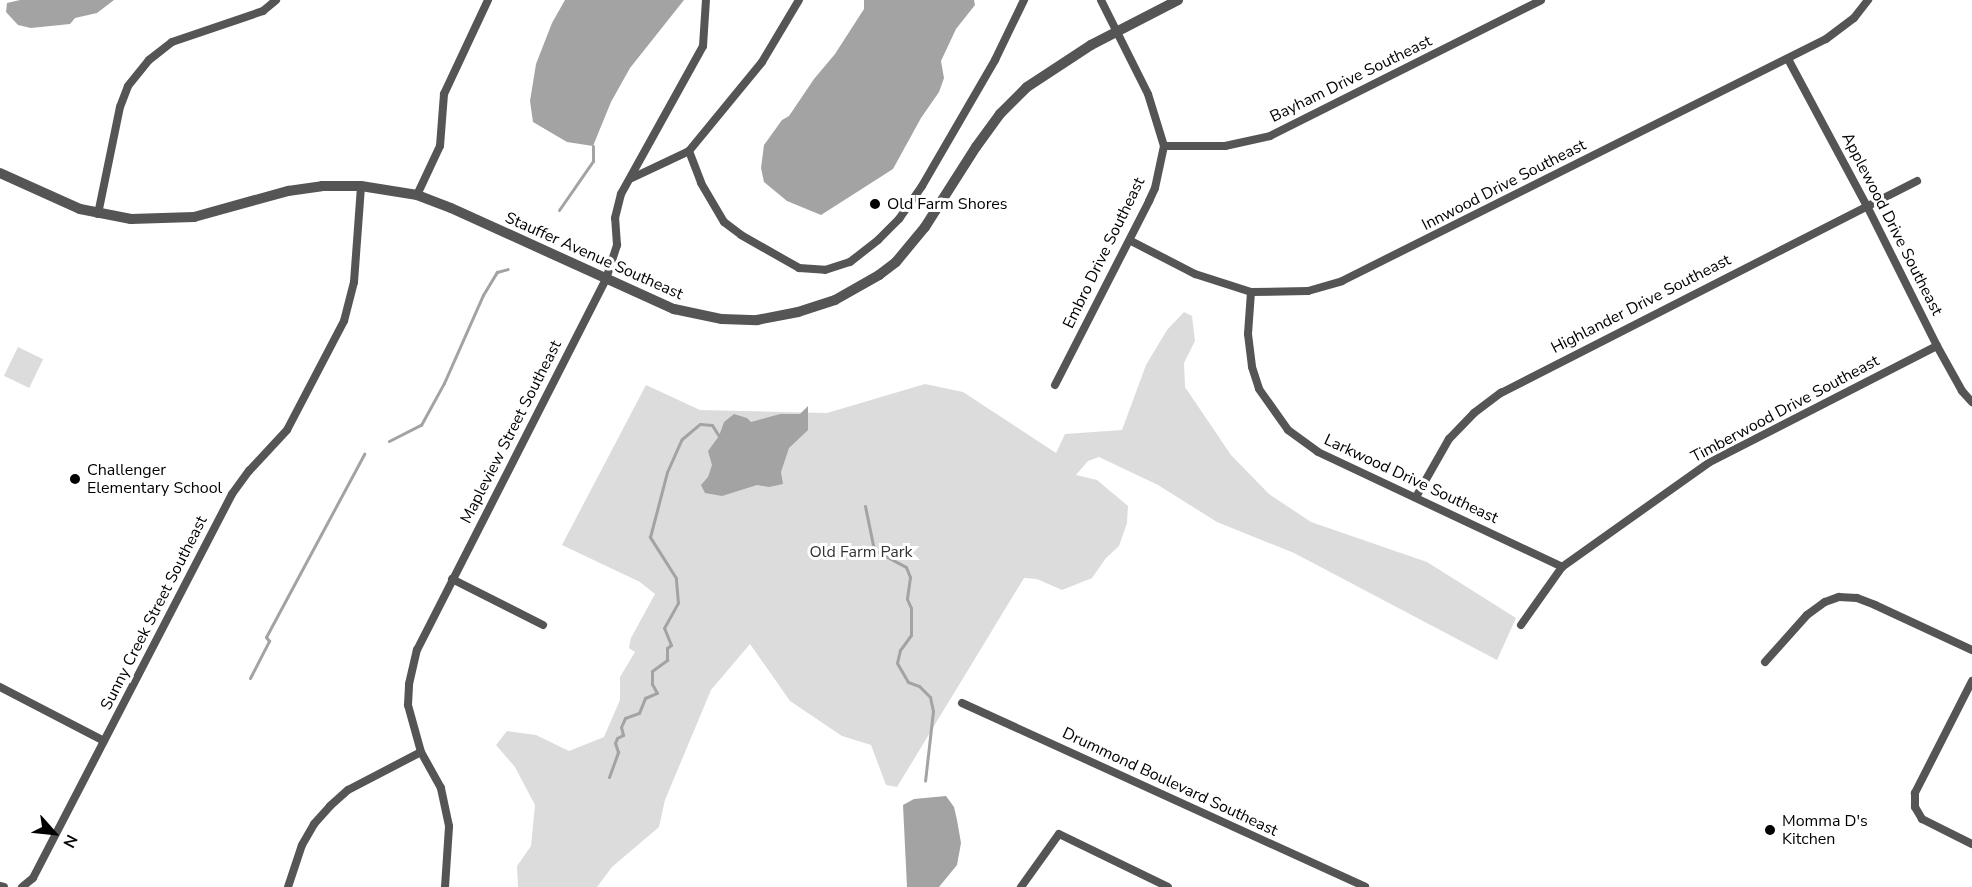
<!DOCTYPE html>
<html>
<head>
<meta charset="utf-8">
<style>
  body { margin:0 }
  #map { position:relative; width:1972px; height:887px; overflow:hidden; background:#fff; font-family:"Nunito Sans",sans-serif }
  div>[style] { position:absolute }
  [style*='--x'] { left:calc(var(--x)*1px); top:calc(var(--y)*1px); width:calc(var(--w)*1px); rotate:calc(var(--a)*1deg) }
  .green>* { inset:0; background:#dcdcdc; transform-origin:0 0 }
  .water>* { inset:0; background:#a3a3a3 }
  .stream>* { height:3px; margin:-1.5px; padding:0 1.5px; transform-origin:1.5px; border-radius:1.5px; background:#a3a3a3 }
  .minor>* { height:8px; margin:-4px; padding:0 4px; transform-origin:4px; border-radius:4px; background:#555 }
  .tertiary>* { height:10px; margin:-5px; padding:0 5px; transform-origin:5px; border-radius:5px; background:#555 }
  .dots>* { width:16px; height:16px; translate:-50% -50%; box-sizing:border-box; border:3px solid #fff; border-radius:50% }
  span { translate:-50% -50%; white-space:nowrap; text-align:center; line-height:1.15; -webkit-text-stroke:6px #fff; paint-order:stroke }
  .street-label { font-size:16px; color:#000 }
  .poi-label { font-size:16px; color:#000 }
  .left { translate:0 -50%; text-align:left }
  .park-label { font-size:16px; color:#333 }
  .north { position:absolute; left:24px; top:803px; width:60px; height:60px; -webkit-text-stroke:4px #fff; paint-order:stroke; rotate:117deg; font-size:16px; font-weight:700; line-height:24px; text-align:center; color:#000 }
  .north::after { content:''; display:block; margin:auto; width:21px; height:27px; background:#000; clip-path:polygon(50% 0,100% 100%,50% 72%,0 100%) }
</style>
</head>
<body>
<div id="map">
  <div class="green">
    <div style="clip-path:polygon(1184px 312px,1192px 316px,1195px 341px,1184px 363px,1185px 387px,1231px 455px,1269px 494px,1311px 522px,1427px 562px,1516px 618px,1497px 660px,1294px 553px,1217px 522px,1158px 485px,1099px 457px,1088px 461px,1076px 475px,1097px 480px,1128px 506px,1127px 523px,1119px 546px,1106px 558px,1092px 578px,1062px 590px,1037px 579px,1024px 578px,897px 787px,886px 785px,871px 745px,842px 736px,790px 701px,750px 644px,711px 690px,665px 800px,659px 827px,612px 867px,597px 887px,518px 887px,517px 866px,531px 846px,535px 805px,515px 767px,496px 745px,507px 731px,536px 735px,569px 751px,604px 737px,620px 700px,620px 677px,635px 652px,629px 648px,631px 638px,655px 594px,640px 582px,562px 545px,646px 385px,700px 410px,827px 413px,925px 384px,963px 392px,1056px 453px,1065px 434px,1122px 430px,1146px 365px,1167px 330px)"></div>
    <div style="left:18px;top:347px;width:28px;height:32px;rotate:26deg"></div>
  </div>
  <div class="water">
    <div style="clip-path:polygon(20px 0,114px 0,97px 13px,75px 18px,70px 24px,31px 28px,18px 25px,6px 12px,7px 3px)"></div>
    <div style="clip-path:polygon(565px 0,684px 0,630px 68px,611px 102px,593px 146px,567px 142px,533px 122px,530px 101px,536px 64px,552px 23px)"></div>
    <div style="clip-path:polygon(864px 0,974px 0,975px 5px,956px 29px,941px 61px,944px 78px,939px 92px,921px 118px,893px 169px,821px 215px,787px 201px,764px 182px,761px 168px,764px 145px,782px 120px,789px 116px,814px 79px,835px 54px,864px 9px)"></div>
    <div style="clip-path:polygon(808px 406px,808px 430px,789px 448px,781px 472px,783px 484px,769px 487px,757px 485px,722px 496px,705px 493px,701px 485px,708px 477px,712px 465px,708px 451px,719px 436px,724px 422px,734px 414px,747px 418px,751px 422px,780px 414px,800px 414px)"></div>
    <div style="clip-path:polygon(946px 796px,954px 807px,957px 820px,961px 843px,957px 865px,939px 887px,907px 887px,903px 805px,914px 799px)"></div>
  </div>
  <div class="stream">
    <div style="--x:559;--y:210;--w:60;--a:-55.2"></div>
    <div style="--x:593;--y:161;--w:15;--a:-90"></div>
    <div style="--x:389;--y:441;--w:36;--a:-27"></div>
    <div style="--x:421;--y:425;--w:48;--a:-61.3"></div>
    <div style="--x:444;--y:383;--w:96;--a:-66.1"></div>
    <div style="--x:483;--y:295;--w:27;--a:-59"></div>
    <div style="--x:497;--y:272;--w:11;--a:-15"></div>
    <div style="--x:865;--y:506;--w:45;--a:78.4"></div>
    <div style="--x:874;--y:550;--w:36;--a:28"></div>
    <div style="--x:906;--y:567;--w:11;--a:68"></div>
    <div style="--x:910;--y:577;--w:22;--a:98"></div>
    <div style="--x:907;--y:599;--w:10;--a:66"></div>
    <div style="--x:911;--y:608;--w:27;--a:90"></div>
    <div style="--x:911;--y:635;--w:19;--a:126"></div>
    <div style="--x:900;--y:650;--w:13;--a:103"></div>
    <div style="--x:897;--y:663;--w:22;--a:60"></div>
    <div style="--x:908;--y:682;--w:12;--a:20"></div>
    <div style="--x:919;--y:686;--w:16;--a:45"></div>
    <div style="--x:930;--y:697;--w:14;--a:78"></div>
    <div style="--x:933;--y:711;--w:70;--a:96.5"></div>
    <div style="--x:250;--y:678;--w:42;--a:-62.8"></div>
    <div style="--x:269;--y:641;--w:5;--a:-127"></div>
    <div style="--x:266;--y:637;--w:208;--a:-61.8"></div>
    <div style="--x:609;--y:777;--w:27;--a:-70"></div>
    <div style="--x:618;--y:752;--w:9;--a:-108"></div>
    <div style="--x:615;--y:743;--w:5;--a:-68"></div>
    <div style="--x:617;--y:738;--w:7;--a:-27"></div>
    <div style="--x:623;--y:735;--w:8;--a:-104"></div>
    <div style="--x:621;--y:727;--w:10;--a:-66"></div>
    <div style="--x:625;--y:718;--w:15;--a:-20"></div>
    <div style="--x:639;--y:713;--w:16;--a:-68"></div>
    <div style="--x:645;--y:698;--w:13;--a:-23"></div>
    <div style="--x:657;--y:693;--w:10;--a:-119"></div>
    <div style="--x:652;--y:684;--w:13;--a:-90"></div>
    <div style="--x:652;--y:671;--w:19;--a:-36"></div>
    <div style="--x:667;--y:660;--w:12;--a:-90"></div>
    <div style="--x:667;--y:648;--w:5;--a:-37"></div>
    <div style="--x:671;--y:645;--w:18;--a:-112"></div>
    <div style="--x:664;--y:628;--w:29;--a:-61"></div>
    <div style="--x:678;--y:603;--w:25;--a:-95"></div>
    <div style="--x:676;--y:578;--w:49;--a:-122.4"></div>
    <div style="--x:650;--y:537;--w:67;--a:-75.3"></div>
    <div style="--x:667;--y:472;--w:36;--a:-66"></div>
    <div style="--x:682;--y:439;--w:23;--a:-40"></div>
    <div style="--x:700;--y:424;--w:12;--a:5"></div>
    <div style="--x:712;--y:425;--w:13;--a:58"></div>
  </div>
  <div class="minor">
    <div style="--x:1788;--y:59;--w:169;--a:61.8"></div>
    <div style="--x:1868;--y:208;--w:154;--a:63.4"></div>
    <div style="--x:1937;--y:346;--w:51;--a:60.9"></div>
    <div style="--x:1962;--y:391;--w:15;--a:48"></div>
    <div style="--x:1164;--y:146;--w:61;--a:0"></div>
    <div style="--x:1225;--y:146;--w:46;--a:-12.5"></div>
    <div style="--x:1270;--y:136;--w:303;--a:-26.6"></div>
    <div style="--x:689;--y:151;--w:34;--a:69"></div>
    <div style="--x:701;--y:183;--w:45;--a:59.5"></div>
    <div style="--x:724;--y:222;--w:21;--a:37"></div>
    <div style="--x:741;--y:235;--w:67;--a:29.6"></div>
    <div style="--x:799;--y:268;--w:26;--a:4"></div>
    <div style="--x:825;--y:270;--w:26;--a:-18"></div>
    <div style="--x:850;--y:262;--w:36;--a:-38"></div>
    <div style="--x:878;--y:240;--w:30;--a:-45"></div>
    <div style="--x:899;--y:219;--w:40;--a:-55.1"></div>
    <div style="--x:922;--y:186;--w:146;--a:-59.9"></div>
    <div style="--x:995;--y:60;--w:67;--a:-64.2"></div>
    <div style="--x:632;--y:178;--w:63;--a:-25.3"></div>
    <div style="--x:689;--y:151;--w:115;--a:-50.6"></div>
    <div style="--x:762;--y:62;--w:72;--a:-59.2"></div>
    <div style="--x:417;--y:195;--w:54;--a:-64.9"></div>
    <div style="--x:440;--y:146;--w:52;--a:-85.6"></div>
    <div style="--x:444;--y:94;--w:104;--a:-64.9"></div>
    <div style="--x:98;--y:214;--w:109;--a:-78.4"></div>
    <div style="--x:120;--y:107;--w:22;--a:-69"></div>
    <div style="--x:128;--y:86;--w:33;--a:-51"></div>
    <div style="--x:149;--y:60;--w:29;--a:-38"></div>
    <div style="--x:172;--y:42;--w:96;--a:-18.8"></div>
    <div style="--x:263;--y:11;--w:17;--a:-40"></div>
    <div style="--x:1131;--y:241;--w:72;--a:27.3"></div>
    <div style="--x:1195;--y:274;--w:59;--a:17.8"></div>
    <div style="--x:1251;--y:292;--w:57;--a:-1"></div>
    <div style="--x:1308;--y:291;--w:35;--a:-16"></div>
    <div style="--x:1342;--y:281;--w:541;--a:-26.57"></div>
    <div style="--x:1826;--y:39;--w:35;--a:-37"></div>
    <div style="--x:1854;--y:18;--w:23;--a:-52"></div>
    <div style="--x:1251;--y:292;--w:42;--a:94.1"></div>
    <div style="--x:1248;--y:334;--w:33;--a:83"></div>
    <div style="--x:1252;--y:367;--w:23;--a:72"></div>
    <div style="--x:1259;--y:389;--w:50;--a:54.7"></div>
    <div style="--x:1288;--y:430;--w:37;--a:36"></div>
    <div style="--x:1318;--y:452;--w:270;--a:25.2"></div>
    <div style="--x:1055;--y:385;--w:207;--a:-62.9"></div>
    <div style="--x:1149;--y:201;--w:14;--a:-65"></div>
    <div style="--x:1155;--y:188;--w:43;--a:-77.9"></div>
    <div style="--x:1164;--y:146;--w:54;--a:-107.1"></div>
    <div style="--x:1148;--y:94;--w:105;--a:-116.6"></div>
    <div style="--x:1416;--y:497;--w:67;--a:-60.4"></div>
    <div style="--x:1449;--y:439;--w:36;--a:-46"></div>
    <div style="--x:1474;--y:413;--w:34;--a:-37"></div>
    <div style="--x:1501;--y:393;--w:467;--a:-27"></div>
    <div style="--x:452;--y:579;--w:102;--a:26.8"></div>
    <div style="--x:1521;--y:625;--w:71;--a:-54.7"></div>
    <div style="--x:1562;--y:567;--w:181;--a:-35.4"></div>
    <div style="--x:1710;--y:462;--w:255;--a:-27.1"></div>
    <div style="--x:1765;--y:662;--w:63;--a:-48.2"></div>
    <div style="--x:1807;--y:615;--w:22;--a:-36"></div>
    <div style="--x:1825;--y:602;--w:15;--a:-20"></div>
    <div style="--x:1839;--y:597;--w:18;--a:3"></div>
    <div style="--x:1857;--y:598;--w:19;--a:21"></div>
    <div style="--x:1875;--y:605;--w:107;--a:24.9"></div>
    <div style="--x:1972;--y:681;--w:126;--a:117"></div>
    <div style="--x:1915;--y:793;--w:14;--a:90"></div>
    <div style="--x:1915;--y:807;--w:14;--a:60"></div>
    <div style="--x:1922;--y:819;--w:56;--a:26.6"></div>
    <div style="--x:0;--y:687;--w:117;--a:27.4"></div>
    <div style="--x:962;--y:703;--w:443;--a:24.5"></div>
    <div style="--x:0;--y:886;--w:4;--a:14"></div>
    <div style="--x:22;--y:887;--w:14;--a:-39"></div>
    <div style="--x:33;--y:878;--w:433;--a:-62.6"></div>
    <div style="--x:232;--y:494;--w:29;--a:-54"></div>
    <div style="--x:249;--y:471;--w:56;--a:-47.2"></div>
    <div style="--x:287;--y:430;--w:123;--a:-62.4"></div>
    <div style="--x:344;--y:321;--w:40;--a:-75.6"></div>
    <div style="--x:354;--y:282;--w:96;--a:-85.8"></div>
    <div style="--x:288;--y:887;--w:44;--a:-71.6"></div>
    <div style="--x:302;--y:845;--w:24;--a:-60"></div>
    <div style="--x:314;--y:824;--w:24;--a:-48"></div>
    <div style="--x:330;--y:806;--w:24;--a:-42"></div>
    <div style="--x:348;--y:790;--w:82;--a:-27.5"></div>
    <div style="--x:445;--y:887;--w:61;--a:-86.2"></div>
    <div style="--x:449;--y:826;--w:39;--a:-102"></div>
    <div style="--x:441;--y:788;--w:41;--a:-119.1"></div>
    <div style="--x:421;--y:752;--w:49;--a:-105.5"></div>
    <div style="--x:408;--y:705;--w:21;--a:-87"></div>
    <div style="--x:409;--y:684;--w:35;--a:-77"></div>
    <div style="--x:417;--y:650;--w:416;--a:-63"></div>
    <div style="--x:606;--y:279;--w:36;--a:-72"></div>
    <div style="--x:617;--y:245;--w:27;--a:-94"></div>
    <div style="--x:615;--y:218;--w:25;--a:-76"></div>
    <div style="--x:621;--y:194;--w:169;--a:-61"></div>
    <div style="--x:703;--y:46;--w:46;--a:-86.3"></div>
    <div style="--x:1021;--y:887;--w:65;--a:-54.4"></div>
    <div style="--x:1059;--y:834;--w:121;--a:25.9"></div>
  </div>
  <div class="tertiary">
    <div style="--x:0;--y:173;--w:88;--a:24.2"></div>
    <div style="--x:80;--y:209;--w:52;--a:11.1"></div>
    <div style="--x:131;--y:219;--w:63;--a:-1.8"></div>
    <div style="--x:194;--y:217;--w:98;--a:-15.5"></div>
    <div style="--x:288;--y:191;--w:34;--a:-8"></div>
    <div style="--x:322;--y:186;--w:39;--a:0"></div>
    <div style="--x:361;--y:186;--w:57;--a:9.1"></div>
    <div style="--x:417;--y:195;--w:36;--a:21"></div>
    <div style="--x:451;--y:208;--w:245;--a:24.4"></div>
    <div style="--x:674;--y:309;--w:49;--a:11.8"></div>
    <div style="--x:722;--y:319;--w:35;--a:2"></div>
    <div style="--x:757;--y:320;--w:42;--a:-11"></div>
    <div style="--x:798;--y:312;--w:39;--a:-18"></div>
    <div style="--x:835;--y:300;--w:51;--a:-29.6"></div>
    <div style="--x:879;--y:275;--w:21;--a:-37"></div>
    <div style="--x:896;--y:262;--w:45;--a:-50.4"></div>
    <div style="--x:925;--y:227;--w:95;--a:-57.5"></div>
    <div style="--x:976;--y:147;--w:41;--a:-54"></div>
    <div style="--x:1000;--y:114;--w:38;--a:-45"></div>
    <div style="--x:1027;--y:87;--w:77;--a:-33.3"></div>
    <div style="--x:1091;--y:45;--w:98;--a:-27.3"></div>
  </div>
  <div class="dots">
    <div style="left:875px;top:204px;background:#000"></div>
    <div style="left:75px;top:479px;background:#000"></div>
    <div style="left:1770px;top:830px;background:#000"></div>
  </div>
  <div class="street-label">
    <span style="left:1351px;top:79px;rotate:-26deg">Bayham Drive Southeast</span>
    <span style="left:1504px;top:185px;rotate:-27deg">Innwood Drive Southeast</span>
    <span style="left:1892px;top:224px;rotate:63deg">Applewood Drive Southeast</span>
    <span style="left:1104px;top:253px;rotate:-64deg">Embro Drive Southeast</span>
    <span style="left:594px;top:256px;rotate:24deg">Stauffer Avenue Southeast</span>
    <span style="left:1641px;top:304px;rotate:-27deg">Highlander Drive Southeast</span>
    <span style="left:1785px;top:409px;rotate:-28deg">Timberwood Drive Southeast</span>
    <span style="left:511px;top:432px;rotate:-63deg">Mapleview Street Southeast</span>
    <span style="left:1411px;top:479px;rotate:25deg">Larkwood Drive Southeast</span>
    <span style="left:154px;top:613px;rotate:-63deg">Sunny Creek Street Southeast</span>
    <span style="left:1170px;top:782px;rotate:25deg">Drummond Boulevard Southeast</span>
  </div>
  <div class="poi-label">
    <span class="left" style="left:887px;top:204px">Old Farm Shores</span>
    <span class="left" style="left:87px;top:479px">Challenger<br>Elementary School</span>
    <span class="left" style="left:1782px;top:830px">Momma D's<br>Kitchen</span>
  </div>
  <div class="park-label">
    <span style="left:861px;top:552px">Old Farm Park</span>
  </div>
  <div class="north">N</div>
</div>
</body>
</html>
